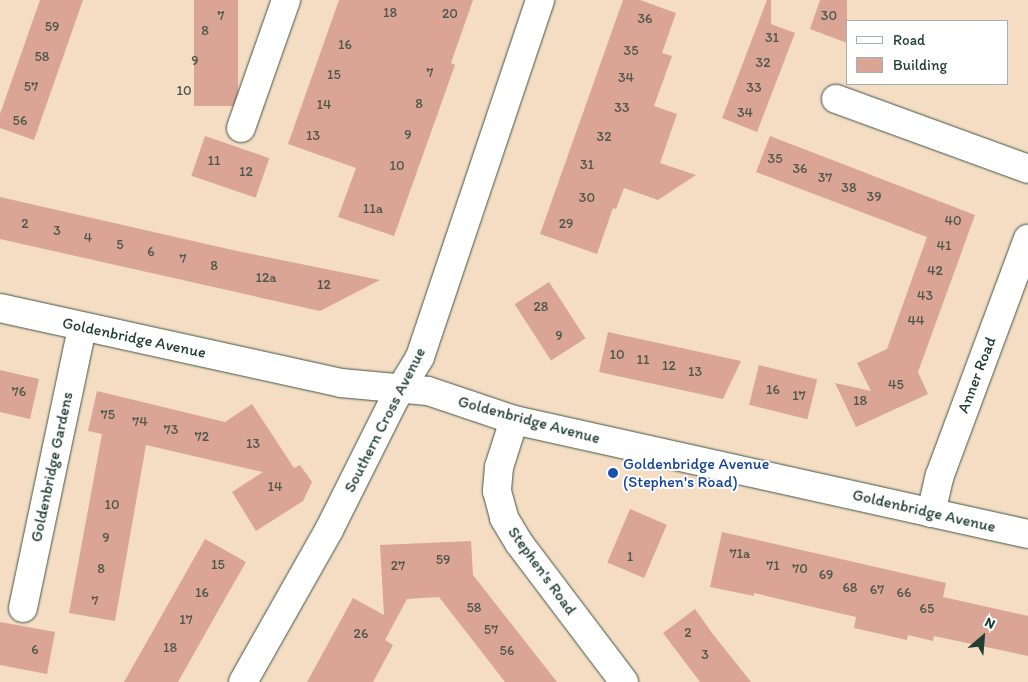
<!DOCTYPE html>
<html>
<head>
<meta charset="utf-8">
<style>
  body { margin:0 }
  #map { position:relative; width:1028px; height:682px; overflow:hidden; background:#f4ddc2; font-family:Itim,sans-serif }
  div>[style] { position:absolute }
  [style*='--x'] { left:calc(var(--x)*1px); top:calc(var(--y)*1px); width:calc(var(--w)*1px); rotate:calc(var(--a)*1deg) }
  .building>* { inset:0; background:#daa594; transform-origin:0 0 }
  .roads { filter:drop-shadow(0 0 1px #3f5549) drop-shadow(0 0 1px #3f5549) }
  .minor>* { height:28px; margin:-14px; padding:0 14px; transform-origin:14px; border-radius:14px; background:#fff }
  .dots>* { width:14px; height:14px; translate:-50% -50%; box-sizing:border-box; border:2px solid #fff; border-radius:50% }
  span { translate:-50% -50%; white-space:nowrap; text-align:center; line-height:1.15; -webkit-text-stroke:4px #fff; paint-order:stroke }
  .number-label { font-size:14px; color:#4e574c }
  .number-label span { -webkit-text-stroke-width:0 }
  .street-label { font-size:16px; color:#1f3d34 }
  .transit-label { font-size:16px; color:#164399 }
  .left { translate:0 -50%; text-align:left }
  .legend { position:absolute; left:846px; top:20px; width:162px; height:65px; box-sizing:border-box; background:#fff; border:1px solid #a5b1ae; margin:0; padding:6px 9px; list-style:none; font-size:15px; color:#1f3d34 }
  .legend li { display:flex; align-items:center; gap:10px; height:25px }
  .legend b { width:25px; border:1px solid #a5b1ae }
  .north { position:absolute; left:958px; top:612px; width:50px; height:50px; -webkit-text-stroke:4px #fff; paint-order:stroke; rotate:27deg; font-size:14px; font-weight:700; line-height:20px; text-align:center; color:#1f3d34 }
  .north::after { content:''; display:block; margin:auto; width:18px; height:22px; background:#1f3d34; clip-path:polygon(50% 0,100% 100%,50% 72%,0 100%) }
</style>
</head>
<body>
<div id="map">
  <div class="building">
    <div style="clip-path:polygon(40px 0,83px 0,34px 140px,0 128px,0 114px)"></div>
    <div style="left:194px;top:0;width:44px;height:106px"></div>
    <div style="clip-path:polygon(339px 0,473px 0,451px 63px,455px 65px,394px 236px,338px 217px,356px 168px,288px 144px)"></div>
    <div style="clip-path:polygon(623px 0,640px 0,676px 13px,662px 53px,672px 56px,654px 106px,677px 114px,660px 163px,696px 175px,658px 200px,624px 188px,616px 209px,613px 208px,597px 254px,540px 234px)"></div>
    <div style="clip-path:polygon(767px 0,771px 0,771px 24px,795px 33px,757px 132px,722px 118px)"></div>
    <div style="clip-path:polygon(820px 0,847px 0,847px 43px,810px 29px)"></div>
    <div style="left:205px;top:136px;width:68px;height:42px;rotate:19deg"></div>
    <div style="clip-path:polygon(770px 136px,975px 215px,918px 372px,928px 394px,856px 427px,835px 383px,871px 391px,857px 363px,887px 349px,927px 237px,756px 172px)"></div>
    <div style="clip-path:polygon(0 197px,237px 251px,380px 280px,320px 311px,0 239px)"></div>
    <div style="left:549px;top:282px;width:67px;height:41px;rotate:57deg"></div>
    <div style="clip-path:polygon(608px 332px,686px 349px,741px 361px,723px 399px,599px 372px)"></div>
    <div style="left:759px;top:365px;width:60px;height:41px;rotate:14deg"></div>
    <div style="clip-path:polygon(0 370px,39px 379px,30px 419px,0 412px)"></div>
    <div style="clip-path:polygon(97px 391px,225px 422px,252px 404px,294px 468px,300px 465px,312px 482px,303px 501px,256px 531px,232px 492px,263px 472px,146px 445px,115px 621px,69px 613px,102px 434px,88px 431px)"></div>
    <div style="left:630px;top:509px;width:40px;height:58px;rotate:23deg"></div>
    <div style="clip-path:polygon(722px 532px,946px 583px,943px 597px,1028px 616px,1028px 656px,934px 636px,933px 641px,908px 635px,907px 640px,854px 628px,856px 617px,754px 593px,754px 596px,710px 587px)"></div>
    <div style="clip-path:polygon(205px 539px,246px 562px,214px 618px,178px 682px,124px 682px)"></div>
    <div style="clip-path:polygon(471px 541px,473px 575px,557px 682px,505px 682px,439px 597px,407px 599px,385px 640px,393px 645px,373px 682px,307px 682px,353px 598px,384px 615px,380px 545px)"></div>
    <div style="clip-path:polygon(695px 609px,712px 633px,751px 682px,700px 682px,663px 633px)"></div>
    <div style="clip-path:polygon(0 622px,55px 632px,47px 674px,0 665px)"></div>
  </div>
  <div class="roads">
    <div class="minor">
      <div style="--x:836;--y:99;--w:204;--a:20"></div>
      <div style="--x:241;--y:128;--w:136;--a:-70.6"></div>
      <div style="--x:0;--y:308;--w:349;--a:12.4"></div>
      <div style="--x:341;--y:383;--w:87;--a:5.3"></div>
      <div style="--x:428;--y:391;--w:91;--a:18.6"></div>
      <div style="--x:514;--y:420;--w:526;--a:12.51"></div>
      <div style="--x:514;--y:420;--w:49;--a:107.7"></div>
      <div style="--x:499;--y:467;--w:24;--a:95"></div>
      <div style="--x:497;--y:491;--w:28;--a:75"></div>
      <div style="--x:504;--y:518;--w:29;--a:59"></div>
      <div style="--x:519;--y:543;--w:174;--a:52.9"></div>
      <div style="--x:931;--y:513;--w:39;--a:-77"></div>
      <div style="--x:940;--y:475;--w:252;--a:-69.6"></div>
      <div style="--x:23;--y:608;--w:287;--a:-78.1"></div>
      <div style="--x:243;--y:682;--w:175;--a:-60.5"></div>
      <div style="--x:329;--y:530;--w:145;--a:-63.4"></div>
      <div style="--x:394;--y:400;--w:50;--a:-58.8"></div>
      <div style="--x:420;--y:357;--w:377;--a:-71.4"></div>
    </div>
  </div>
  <div class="dots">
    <div style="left:613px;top:473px;background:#1a4fb4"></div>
  </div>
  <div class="number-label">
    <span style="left:390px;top:13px">18</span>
    <span style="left:450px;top:14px">20</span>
    <span style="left:221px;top:16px">7</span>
    <span style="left:829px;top:16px">30</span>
    <span style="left:645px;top:19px">36</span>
    <span style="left:52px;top:27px">59</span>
    <span style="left:205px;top:31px">8</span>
    <span style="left:772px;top:38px">31</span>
    <span style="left:345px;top:45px">16</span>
    <span style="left:631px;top:51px">35</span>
    <span style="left:42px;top:57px">58</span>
    <span style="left:195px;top:61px">9</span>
    <span style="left:763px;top:63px">32</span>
    <span style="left:430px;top:73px">7</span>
    <span style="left:334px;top:75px">15</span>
    <span style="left:626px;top:78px">34</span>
    <span style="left:31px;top:87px">57</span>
    <span style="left:754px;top:88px">33</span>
    <span style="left:184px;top:91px">10</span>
    <span style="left:419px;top:104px">8</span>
    <span style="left:324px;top:105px">14</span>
    <span style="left:622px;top:108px">33</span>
    <span style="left:745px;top:113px">34</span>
    <span style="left:20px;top:121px">56</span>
    <span style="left:408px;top:135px">9</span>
    <span style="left:313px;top:136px">13</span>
    <span style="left:604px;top:137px">32</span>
    <span style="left:775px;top:159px">35</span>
    <span style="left:214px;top:161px">11</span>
    <span style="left:587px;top:165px">31</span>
    <span style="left:397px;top:166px">10</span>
    <span style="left:800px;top:169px">36</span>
    <span style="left:246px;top:172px">12</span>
    <span style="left:825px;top:178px">37</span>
    <span style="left:849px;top:188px">38</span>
    <span style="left:874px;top:197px">39</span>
    <span style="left:587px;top:198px">30</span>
    <span style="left:373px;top:209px">11a</span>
    <span style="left:953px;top:221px">40</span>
    <span style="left:25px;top:224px">2</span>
    <span style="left:566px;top:224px">29</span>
    <span style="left:57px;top:231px">3</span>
    <span style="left:88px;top:238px">4</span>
    <span style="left:120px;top:245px">5</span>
    <span style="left:944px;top:246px">41</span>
    <span style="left:151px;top:252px">6</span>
    <span style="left:183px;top:259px">7</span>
    <span style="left:214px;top:266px">8</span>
    <span style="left:935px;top:271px">42</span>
    <span style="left:266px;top:278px">12a</span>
    <span style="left:324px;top:285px">12</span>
    <span style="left:925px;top:296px">43</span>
    <span style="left:541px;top:307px">28</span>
    <span style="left:916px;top:321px">44</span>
    <span style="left:559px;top:336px">9</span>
    <span style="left:617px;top:355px">10</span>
    <span style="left:643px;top:360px">11</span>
    <span style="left:669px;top:366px">12</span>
    <span style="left:695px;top:372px">13</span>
    <span style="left:896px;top:385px">45</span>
    <span style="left:773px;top:390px">16</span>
    <span style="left:19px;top:392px">76</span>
    <span style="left:799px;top:396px">17</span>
    <span style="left:860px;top:401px">18</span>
    <span style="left:108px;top:415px">75</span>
    <span style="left:140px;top:422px">74</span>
    <span style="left:171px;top:430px">73</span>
    <span style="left:202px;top:437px">72</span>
    <span style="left:253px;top:444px">13</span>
    <span style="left:275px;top:487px">14</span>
    <span style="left:112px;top:505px">10</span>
    <span style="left:106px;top:538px">9</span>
    <span style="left:740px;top:554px">71a</span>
    <span style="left:630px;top:557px">1</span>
    <span style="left:443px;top:560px">59</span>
    <span style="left:218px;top:565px">15</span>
    <span style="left:398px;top:566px">27</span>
    <span style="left:773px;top:566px">71</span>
    <span style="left:101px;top:569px">8</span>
    <span style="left:800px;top:569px">70</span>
    <span style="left:826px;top:575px">69</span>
    <span style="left:850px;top:588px">68</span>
    <span style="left:877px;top:590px">67</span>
    <span style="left:202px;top:593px">16</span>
    <span style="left:904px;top:593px">66</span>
    <span style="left:95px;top:601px">7</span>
    <span style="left:474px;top:608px">58</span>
    <span style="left:927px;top:609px">65</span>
    <span style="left:186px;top:620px">17</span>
    <span style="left:491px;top:630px">57</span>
    <span style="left:688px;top:633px">2</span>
    <span style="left:361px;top:634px">26</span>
    <span style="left:170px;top:648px">18</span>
    <span style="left:35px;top:650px">6</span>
    <span style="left:507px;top:651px">56</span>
    <span style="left:705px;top:655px">3</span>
  </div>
  <div class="street-label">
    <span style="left:134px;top:338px;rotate:12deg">Goldenbridge Avenue</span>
    <span style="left:977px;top:375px;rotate:-69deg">Anner Road</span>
    <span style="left:385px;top:420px;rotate:-63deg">Southern Cross Avenue</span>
    <span style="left:529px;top:420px;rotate:15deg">Goldenbridge Avenue</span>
    <span style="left:52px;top:467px;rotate:-78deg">Goldenbridge Gardens</span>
    <span style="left:924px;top:511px;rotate:13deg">Goldenbridge Avenue</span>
    <span style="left:542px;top:571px;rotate:54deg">Stephen's Road</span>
  </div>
  <div class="transit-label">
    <span class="left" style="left:623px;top:473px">Goldenbridge Avenue<br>(Stephen's Road)</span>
  </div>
  <ul class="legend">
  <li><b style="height:6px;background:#fff"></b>Road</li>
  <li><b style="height:14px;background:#daa594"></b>Building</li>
  </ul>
  <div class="north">N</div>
</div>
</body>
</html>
